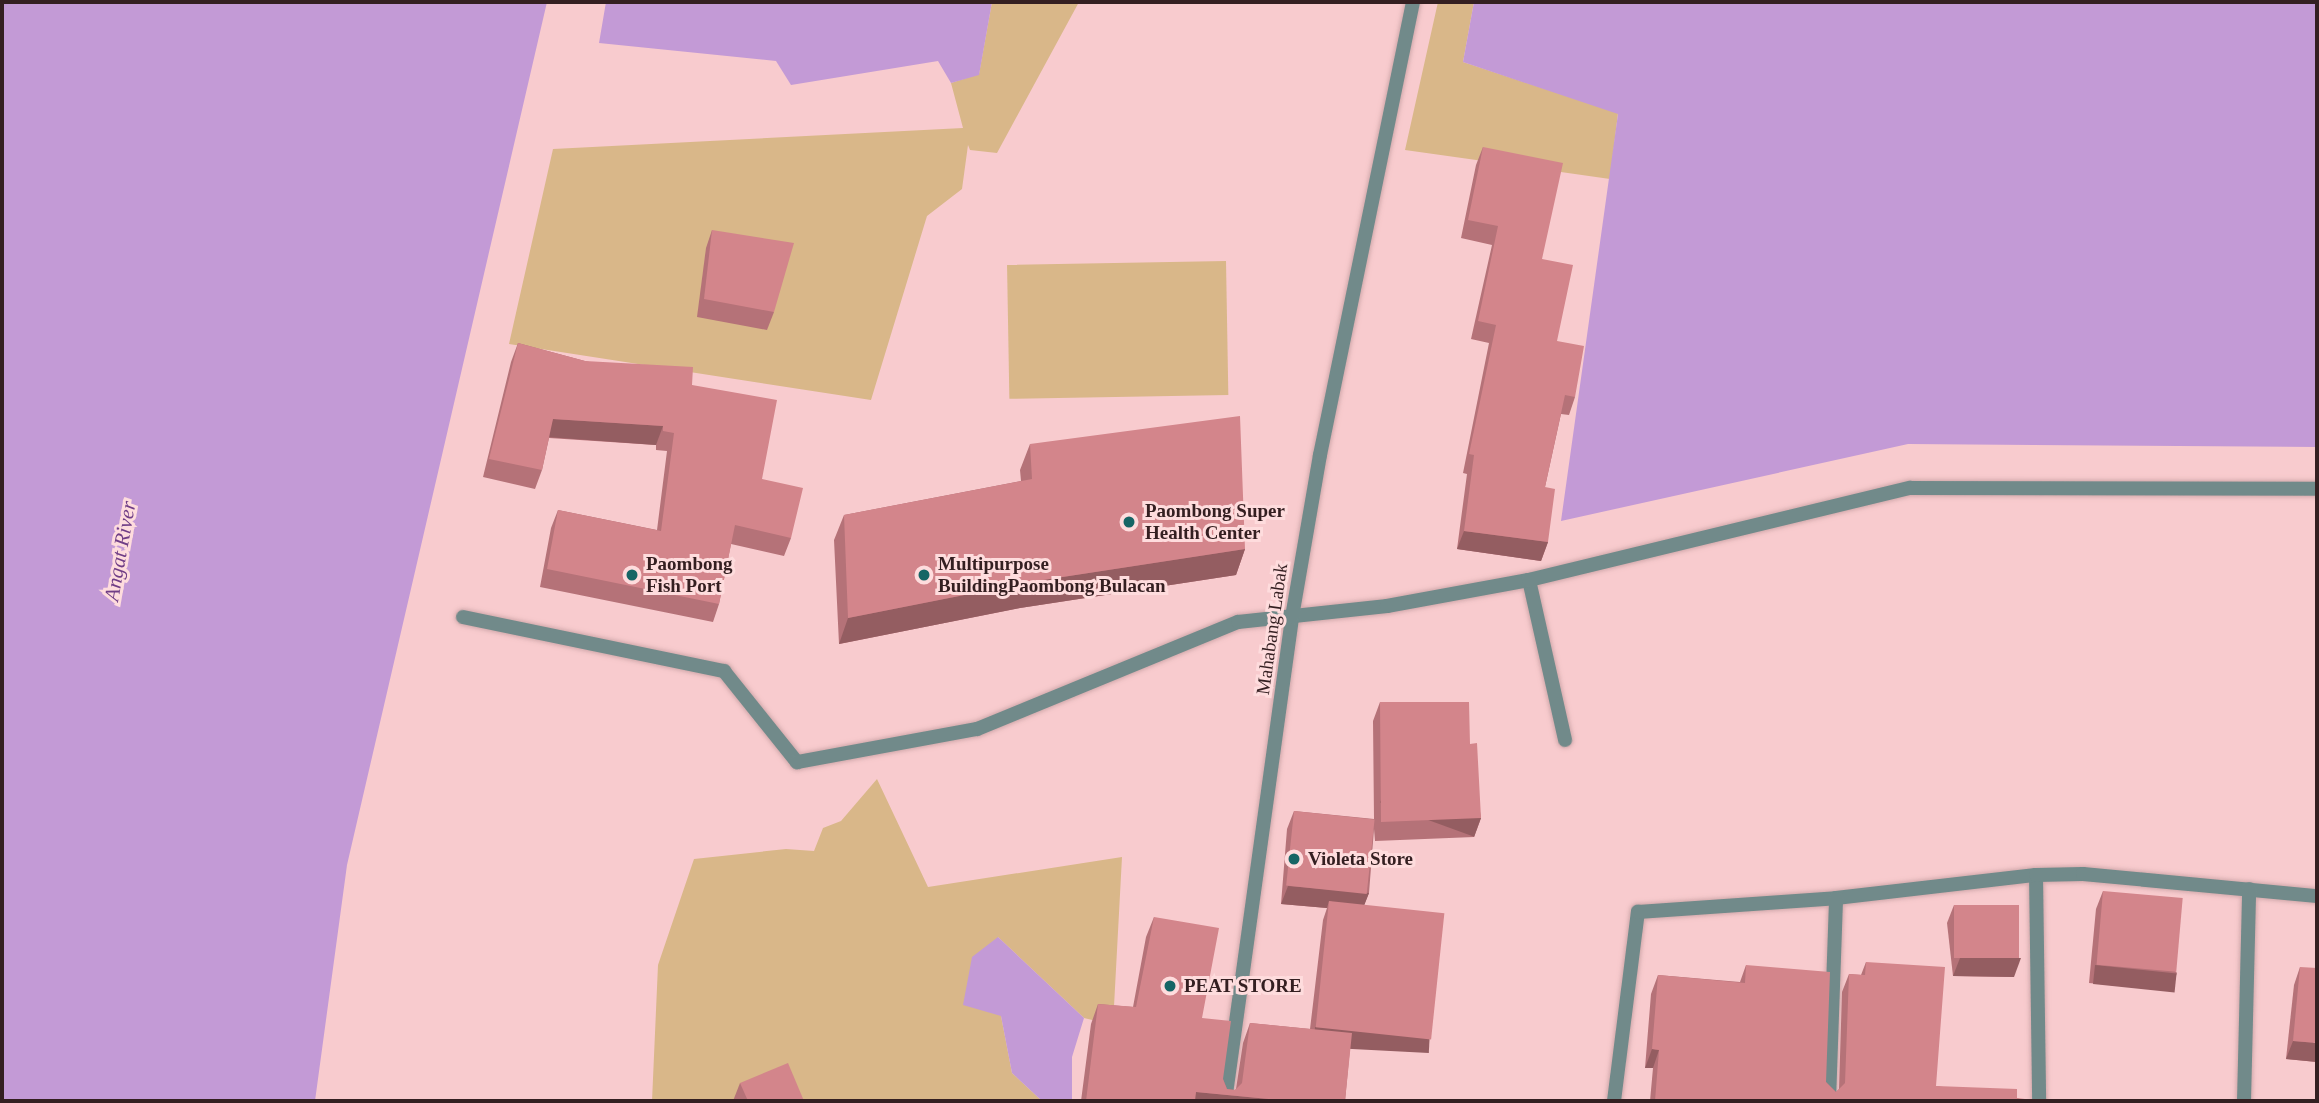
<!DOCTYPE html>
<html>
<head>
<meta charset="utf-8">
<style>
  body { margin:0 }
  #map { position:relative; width:2319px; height:1103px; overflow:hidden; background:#f8cbce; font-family:"Times New Roman",serif }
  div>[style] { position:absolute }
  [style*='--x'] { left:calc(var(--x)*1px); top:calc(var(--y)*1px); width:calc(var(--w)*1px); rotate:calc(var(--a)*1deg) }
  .green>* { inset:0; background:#d9b789; transform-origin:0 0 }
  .water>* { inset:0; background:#c39ad6 }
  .roads { filter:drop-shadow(0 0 2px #d1a9ab) drop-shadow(0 0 2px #d1a9ab) }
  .lane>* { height:14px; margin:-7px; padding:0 7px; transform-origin:7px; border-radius:7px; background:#718a8a }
  .street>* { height:14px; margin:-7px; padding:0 7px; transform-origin:7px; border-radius:7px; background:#718a8a }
  .wall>* { inset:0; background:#b57278 }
  .shaded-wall>* { inset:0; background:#945d61; transform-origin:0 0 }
  .building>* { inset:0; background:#d3858b; transform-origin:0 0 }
  .dots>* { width:19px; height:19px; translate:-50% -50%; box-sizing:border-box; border:4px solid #fedcdd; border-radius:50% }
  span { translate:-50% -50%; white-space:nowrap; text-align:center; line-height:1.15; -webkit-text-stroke:6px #fedcdd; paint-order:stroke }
  .poi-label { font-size:19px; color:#341f21; font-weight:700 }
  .left { translate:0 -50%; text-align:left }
  .street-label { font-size:19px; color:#341f21 }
  .water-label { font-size:21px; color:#703d86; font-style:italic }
  .frame { position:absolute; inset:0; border:4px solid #341f21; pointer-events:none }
</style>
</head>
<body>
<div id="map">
  <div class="green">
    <div style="clip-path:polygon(992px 2px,1079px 2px,997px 153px,970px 150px,968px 145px,962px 189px,927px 216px,871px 400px,509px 344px,553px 149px,963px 128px,951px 83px,979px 74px)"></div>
    <div style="clip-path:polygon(1438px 2px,1474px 2px,1463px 62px,1618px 113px,1610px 179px,1405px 150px)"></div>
    <div style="left:1226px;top:261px;width:134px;height:219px;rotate:89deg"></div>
    <div style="clip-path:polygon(877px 779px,928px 887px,1122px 857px,1113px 1025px,1084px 1018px,998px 937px,1001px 1016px,1012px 1073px,1042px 1101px,652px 1101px,658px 965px,694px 859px,786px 849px,814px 851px,823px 828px,841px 821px)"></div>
  </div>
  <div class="water">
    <div style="clip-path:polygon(2px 2px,547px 2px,347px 865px,315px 1101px,2px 1101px)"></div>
    <div style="clip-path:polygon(606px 2px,992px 2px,979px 75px,951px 83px,938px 61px,791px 85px,776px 61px,599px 43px)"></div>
    <div style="clip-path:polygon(1474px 2px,2317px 2px,2317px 447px,1908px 444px,1561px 521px,1618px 114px,1463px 62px)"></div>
    <div style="clip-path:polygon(998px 937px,1084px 1018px,1072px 1057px,1072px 1101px,1042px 1101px,1012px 1073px,1001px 1016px,963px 1005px,972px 957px)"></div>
  </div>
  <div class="roads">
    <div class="lane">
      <div style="--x:1529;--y:580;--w:164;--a:77.3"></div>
    </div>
    <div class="street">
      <div style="--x:463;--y:617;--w:267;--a:11.7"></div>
      <div style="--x:724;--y:671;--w:117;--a:51.3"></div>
      <div style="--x:797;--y:762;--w:183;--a:-10.4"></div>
      <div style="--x:977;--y:729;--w:282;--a:-22.3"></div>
      <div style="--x:1238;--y:622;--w:150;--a:-6.1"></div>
      <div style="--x:1387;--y:606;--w:144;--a:-10.4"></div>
      <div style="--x:1529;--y:580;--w:392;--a:-13.6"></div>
      <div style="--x:1910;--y:488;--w:407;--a:0.1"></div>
      <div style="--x:2036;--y:875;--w:226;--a:89.2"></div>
      <div style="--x:1225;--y:1101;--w:489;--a:-82.1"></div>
      <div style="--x:1292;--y:617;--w:164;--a:-80.2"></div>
      <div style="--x:1320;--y:455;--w:462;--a:-78.4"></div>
      <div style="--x:1614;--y:1101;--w:191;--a:-82.8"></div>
      <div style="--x:1638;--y:912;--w:198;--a:-4"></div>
      <div style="--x:1836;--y:898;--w:201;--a:-6.6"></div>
      <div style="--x:2036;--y:875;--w:47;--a:-1.2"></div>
      <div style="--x:2083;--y:874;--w:235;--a:5.4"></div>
      <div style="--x:1829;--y:1101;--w:203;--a:-88"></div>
      <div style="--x:2244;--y:1101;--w:212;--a:-88.6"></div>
    </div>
  </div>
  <div class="wall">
    <div style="clip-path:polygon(1483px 147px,1542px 259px,1557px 341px,1575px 397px,1569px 415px,1561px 414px,1545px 487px,1548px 542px,1541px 561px,1457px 549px,1467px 474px,1463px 473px,1489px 343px,1471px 339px,1492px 245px,1461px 238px,1476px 165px)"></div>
    <div style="clip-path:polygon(712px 230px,774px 312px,767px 330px,697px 317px,706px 248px)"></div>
    <div style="clip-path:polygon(518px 343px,585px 361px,692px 385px,762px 479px,791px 538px,784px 556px,731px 544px,719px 604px,713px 622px,540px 587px,551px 528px,558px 510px,657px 530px,667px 451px,656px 450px,656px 445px,549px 438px,542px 470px,535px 489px,483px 477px,511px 362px)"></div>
    <div style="clip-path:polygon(1030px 444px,1245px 549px,1236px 575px,1020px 608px,839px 644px,834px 540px,844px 515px,1021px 481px,1020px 470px)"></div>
    <div style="clip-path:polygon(1380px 702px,1470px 744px,1481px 818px,1474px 837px,1375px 841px,1374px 829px,1369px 893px,1364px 905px,1430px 1033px,1424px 1052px,1350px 1048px,1345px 1101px,1081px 1101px,1091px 1024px,1098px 1004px,1133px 1007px,1146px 937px,1154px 917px,1202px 1018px,1223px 1079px,1227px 1089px,1235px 1090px,1236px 1089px,1243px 1043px,1250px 1023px,1310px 1029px,1323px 920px,1327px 908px,1281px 904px,1287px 829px,1294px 811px,1374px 819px,1373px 721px)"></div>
    <div style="clip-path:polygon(2103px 891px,2177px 973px,2170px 991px,2089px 983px,2096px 909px)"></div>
    <div style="clip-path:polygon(1954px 905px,2014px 977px,1953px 976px,1947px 923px)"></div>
    <div style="clip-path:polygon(1866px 962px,1936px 1086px,2017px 1098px,2025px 1101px,1650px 1101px,1653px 1068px,1645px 1068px,1651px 994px,1658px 975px,1740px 982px,1746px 965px,1826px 1082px,1836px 1092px,1839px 1089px,1842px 992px,1849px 974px,1861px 975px)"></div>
    <div style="clip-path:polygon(2300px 967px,2317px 1062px,2286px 1059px,2294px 985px)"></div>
    <div style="clip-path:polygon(740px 1083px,804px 1101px,733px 1101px)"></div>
  </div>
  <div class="shaded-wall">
    <div style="clip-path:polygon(553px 419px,663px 426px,656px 445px,547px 437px)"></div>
    <div style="clip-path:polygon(1464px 531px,1548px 542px,1541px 561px,1457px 549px)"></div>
    <div style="clip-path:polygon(1245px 549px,1236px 575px,1020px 608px,839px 644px,848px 618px,1030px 582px)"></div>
    <div style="left:1481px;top:818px;width:20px;height:100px;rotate:110deg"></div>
    <div style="clip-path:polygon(1288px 886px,1369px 893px,1362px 911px,1329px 901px,1327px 908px,1281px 904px)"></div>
    <div style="clip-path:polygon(1960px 958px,2021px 958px,2014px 977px,1953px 976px)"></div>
    <div style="left:2095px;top:965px;width:82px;height:19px;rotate:6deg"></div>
    <div style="left:1315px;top:1027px;width:115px;height:20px;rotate:3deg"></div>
    <div style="clip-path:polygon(2293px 1041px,2317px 1043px,2317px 1062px,2286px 1059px)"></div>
    <div style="clip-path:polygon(1652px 1049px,1659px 1050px,1653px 1068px,1645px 1068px)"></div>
    <div style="clip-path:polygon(1196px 1092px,1279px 1100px,1279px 1101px,1193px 1101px)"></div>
  </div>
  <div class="building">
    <div style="clip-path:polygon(1483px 147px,1563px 163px,1542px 259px,1573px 265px,1557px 341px,1584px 346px,1575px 397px,1565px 395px,1545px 487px,1555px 489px,1548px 542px,1464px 531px,1474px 455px,1469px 454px,1496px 325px,1478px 321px,1498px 226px,1468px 220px)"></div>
    <div style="clip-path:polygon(712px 230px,794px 243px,774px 312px,704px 299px)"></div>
    <div style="clip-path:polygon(518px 343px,585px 361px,693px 367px,692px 385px,777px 400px,762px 479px,803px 488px,791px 538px,735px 525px,719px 604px,547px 569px,558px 510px,661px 531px,674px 433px,663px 431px,663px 426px,553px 419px,542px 470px,489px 459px)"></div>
    <div style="clip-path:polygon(1240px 416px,1245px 549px,1030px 582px,848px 618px,844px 515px,1032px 479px,1030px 444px)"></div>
    <div style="clip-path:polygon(1380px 702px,1469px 702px,1470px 744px,1477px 743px,1481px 818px,1381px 822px)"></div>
    <div style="left:1294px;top:811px;width:81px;height:75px;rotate:6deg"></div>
    <div style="left:2103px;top:891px;width:80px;height:74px;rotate:5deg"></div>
    <div style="left:1329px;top:901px;width:116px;height:127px;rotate:6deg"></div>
    <div style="left:1954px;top:905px;width:65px;height:53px"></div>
    <div style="clip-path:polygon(1154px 917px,1219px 928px,1202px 1018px,1231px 1021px,1223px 1079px,1227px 1089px,1235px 1090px,1242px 1083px,1250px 1023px,1352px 1033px,1345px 1101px,1279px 1101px,1279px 1100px,1196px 1092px,1195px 1101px,1086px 1101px,1098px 1004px,1136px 1007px)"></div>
    <div style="clip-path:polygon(1866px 962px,1945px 967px,1936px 1086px,2017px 1089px,2017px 1098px,2025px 1099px,2025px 1101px,1655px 1101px,1659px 1050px,1652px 1049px,1658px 975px,1745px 983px,1746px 965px,1830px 972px,1826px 1082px,1836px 1092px,1845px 1083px,1849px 974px,1865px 975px)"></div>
    <div style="clip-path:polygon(2300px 967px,2317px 968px,2317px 1043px,2293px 1041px)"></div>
    <div style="clip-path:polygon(788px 1063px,804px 1101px,748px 1101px,740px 1083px)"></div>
  </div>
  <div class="dots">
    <div style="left:1129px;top:522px;background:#166565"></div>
    <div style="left:632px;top:575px;background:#166565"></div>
    <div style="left:924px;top:575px;background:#166565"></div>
    <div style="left:1294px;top:859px;background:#166565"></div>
    <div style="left:1170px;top:986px;background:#166565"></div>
  </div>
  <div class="poi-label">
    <span class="left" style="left:1145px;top:522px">Paombong Super<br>Health Center</span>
    <span class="left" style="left:646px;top:575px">Paombong<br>Fish Port</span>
    <span class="left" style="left:938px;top:575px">Multipurpose<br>BuildingPaombong Bulacan</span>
    <span class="left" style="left:1308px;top:859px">Violeta Store</span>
    <span class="left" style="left:1184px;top:986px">PEAT STORE</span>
  </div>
  <div class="street-label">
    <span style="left:1272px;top:629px;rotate:-82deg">Mahabang Labak</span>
  </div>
  <div class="water-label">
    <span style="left:120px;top:551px;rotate:-80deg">Angat River</span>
  </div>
  <div class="frame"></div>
</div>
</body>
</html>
